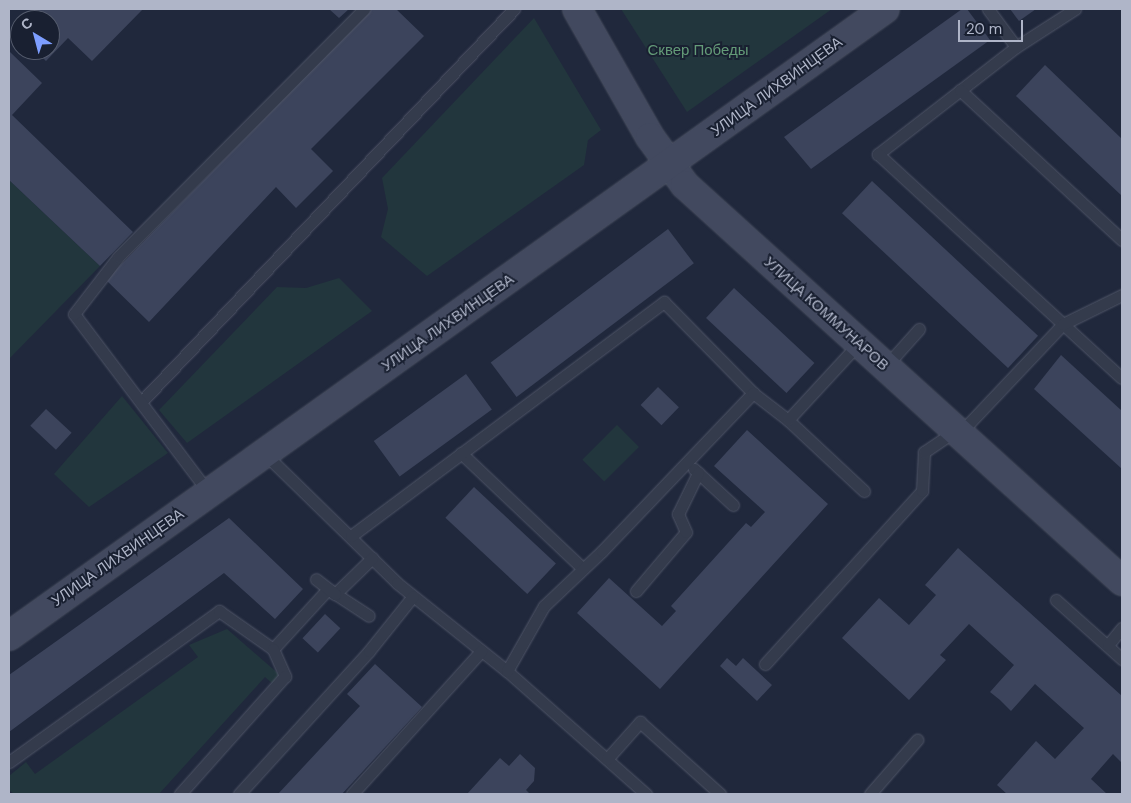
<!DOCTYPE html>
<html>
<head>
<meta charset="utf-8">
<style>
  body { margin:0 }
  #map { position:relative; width:1131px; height:803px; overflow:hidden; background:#20283c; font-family:"DM Sans",sans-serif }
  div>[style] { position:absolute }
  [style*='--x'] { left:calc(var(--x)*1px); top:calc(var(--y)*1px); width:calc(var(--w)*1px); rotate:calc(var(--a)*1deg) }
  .green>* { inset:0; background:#22363d; transform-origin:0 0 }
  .building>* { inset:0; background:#3c445c; transform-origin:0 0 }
  .roads { filter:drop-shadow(0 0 1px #4f5567) drop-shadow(0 0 1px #4f5567) }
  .lane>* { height:11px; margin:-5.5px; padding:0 5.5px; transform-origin:5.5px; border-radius:5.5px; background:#343b4c }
  .secondary>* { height:28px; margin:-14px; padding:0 14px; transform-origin:14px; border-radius:14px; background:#42495f }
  span { translate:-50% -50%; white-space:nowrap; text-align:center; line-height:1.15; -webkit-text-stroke:4px #192031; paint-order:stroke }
  .park-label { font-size:15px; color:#649b78 }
  .street-label { font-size:15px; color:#afb5c8 }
  .frame { position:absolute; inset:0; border:10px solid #afb5c8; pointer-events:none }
  .north { position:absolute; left:10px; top:10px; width:50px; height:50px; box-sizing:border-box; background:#192031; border:1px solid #555c6d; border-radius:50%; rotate:323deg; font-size:14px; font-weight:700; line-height:20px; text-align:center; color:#afb5c8 }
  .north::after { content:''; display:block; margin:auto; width:18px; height:22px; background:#7d9eff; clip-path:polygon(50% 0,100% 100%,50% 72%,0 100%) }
  .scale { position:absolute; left:958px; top:20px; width:65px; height:22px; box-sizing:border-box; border:2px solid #afb5c8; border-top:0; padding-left:6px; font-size:15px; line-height:18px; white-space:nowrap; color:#afb5c8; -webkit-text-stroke:4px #192031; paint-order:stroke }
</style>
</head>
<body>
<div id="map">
  <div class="green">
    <div style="clip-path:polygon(621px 9px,832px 9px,687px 112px)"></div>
    <div style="clip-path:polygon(534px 18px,601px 130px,588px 140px,584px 165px,427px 276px,381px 237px,388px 209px,382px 178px)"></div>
    <div style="clip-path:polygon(9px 180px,100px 266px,9px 359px)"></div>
    <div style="clip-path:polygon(339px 278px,372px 311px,187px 443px,159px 410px,277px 287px,306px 288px)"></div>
    <div style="clip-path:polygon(122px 396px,168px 453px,89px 507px,54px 474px)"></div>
    <div style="left:617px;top:425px;width:31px;height:49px;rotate:45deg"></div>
    <div style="clip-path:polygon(227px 629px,280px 675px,274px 685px,265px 677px,159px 794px,14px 794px,9px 790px,9px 776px,26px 762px,35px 774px,198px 657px,189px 645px)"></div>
  </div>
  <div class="building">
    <div style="clip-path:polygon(37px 9px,143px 9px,92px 61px,68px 38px,46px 61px,35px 50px,50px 50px,50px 20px)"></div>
    <div style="clip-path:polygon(329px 9px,349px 9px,339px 18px)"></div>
    <div style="clip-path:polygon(372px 9px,396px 9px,424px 36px,311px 149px,333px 171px,296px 208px,276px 187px,149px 322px,106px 280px)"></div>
    <div style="clip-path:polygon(962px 9px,967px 9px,990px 40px,811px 169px,784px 137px)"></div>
    <div style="clip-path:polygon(1010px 9px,1036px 9px,1019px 21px)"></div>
    <div style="clip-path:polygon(9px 51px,42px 83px,12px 115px,133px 232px,100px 266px,9px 180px)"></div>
    <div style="clip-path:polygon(1045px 65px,1122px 139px,1122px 196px,1016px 96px)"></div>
    <div style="left:872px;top:181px;width:227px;height:44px;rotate:43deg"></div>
    <div style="left:668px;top:229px;width:43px;height:222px;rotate:53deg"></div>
    <div style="left:734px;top:288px;width:110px;height:41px;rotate:43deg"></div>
    <div style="clip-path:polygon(1061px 355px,1122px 411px,1122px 469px,1034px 389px)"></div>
    <div style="left:466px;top:374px;width:44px;height:114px;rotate:54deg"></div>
    <div style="left:658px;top:387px;width:29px;height:25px;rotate:44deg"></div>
    <div style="left:46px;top:409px;width:35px;height:23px;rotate:43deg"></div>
    <div style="clip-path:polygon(747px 430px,828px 504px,660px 689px,577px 613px,609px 578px,662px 626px,676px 611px,671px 606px,746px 523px,751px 527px,765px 512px,714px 466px)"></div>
    <div style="left:474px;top:487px;width:112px;height:42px;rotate:43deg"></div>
    <div style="clip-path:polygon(229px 518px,303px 589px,275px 619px,224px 573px,9px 732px,9px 675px)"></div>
    <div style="clip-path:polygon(958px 548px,1122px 696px,1122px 763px,1113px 754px,1091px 779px,1107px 794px,1007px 794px,997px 785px,1036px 741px,1055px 759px,1084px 728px,1035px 684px,1011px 711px,1000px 700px,990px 692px,1014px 665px,969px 624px,940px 655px,946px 660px,909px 700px,842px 638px,879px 598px,909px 625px,936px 595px,925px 585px)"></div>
    <div style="left:325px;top:614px;width:21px;height:33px;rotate:43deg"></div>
    <div style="clip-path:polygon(727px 658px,736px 666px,743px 658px,772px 685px,757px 701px,720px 666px)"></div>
    <div style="clip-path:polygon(375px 664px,422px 707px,342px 794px,278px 794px,360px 706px,347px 694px)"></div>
    <div style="clip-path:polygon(520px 754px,535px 768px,534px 781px,526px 790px,530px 794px,467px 794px,500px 758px,509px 766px)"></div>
  </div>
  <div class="roads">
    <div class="lane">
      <div style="--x:988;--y:9;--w:47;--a:53.6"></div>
      <div style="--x:1075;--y:9;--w:70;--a:147.2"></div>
      <div style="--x:1016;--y:47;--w:175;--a:142.2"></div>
      <div style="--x:878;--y:154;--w:331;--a:42.6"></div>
      <div style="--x:960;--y:90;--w:221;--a:42.8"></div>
      <div style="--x:885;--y:367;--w:51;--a:-48.2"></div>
      <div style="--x:143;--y:400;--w:539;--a:-46.5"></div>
      <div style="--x:788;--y:420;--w:104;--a:43.1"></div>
      <div style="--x:959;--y:434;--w:151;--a:-46.6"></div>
      <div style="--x:1063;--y:324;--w:66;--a:-26.2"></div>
      <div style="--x:264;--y:453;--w:186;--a:44.3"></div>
      <div style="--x:397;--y:583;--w:141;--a:38.7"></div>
      <div style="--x:507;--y:671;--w:186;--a:41.5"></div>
      <div style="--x:461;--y:453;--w:166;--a:43.5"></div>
      <div style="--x:694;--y:469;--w:53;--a:42.7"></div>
      <div style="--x:209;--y:493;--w:224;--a:-127"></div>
      <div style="--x:74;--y:314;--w:72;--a:-52.3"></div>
      <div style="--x:118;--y:257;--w:349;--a:-45.2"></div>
      <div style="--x:351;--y:536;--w:391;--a:-36.8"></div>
      <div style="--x:664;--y:302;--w:127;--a:45.6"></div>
      <div style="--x:331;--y:591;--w:45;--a:33.3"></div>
      <div style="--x:636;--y:591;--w:77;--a:-49.7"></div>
      <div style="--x:686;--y:532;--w:20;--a:-114"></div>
      <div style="--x:678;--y:514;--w:46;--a:-64"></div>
      <div style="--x:335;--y:594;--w:52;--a:-44.2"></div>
      <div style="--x:1056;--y:600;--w:89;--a:41.8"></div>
      <div style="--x:1108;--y:645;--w:22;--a:-51"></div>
      <div style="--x:273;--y:649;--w:81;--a:-47.5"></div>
      <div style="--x:328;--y:589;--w:9;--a:36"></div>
      <div style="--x:335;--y:594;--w:24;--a:-142"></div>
      <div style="--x:765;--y:664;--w:234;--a:-47.8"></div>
      <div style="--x:922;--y:491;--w:39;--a:-87"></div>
      <div style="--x:924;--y:452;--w:37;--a:-34"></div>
      <div style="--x:507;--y:671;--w:75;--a:-60.4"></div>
      <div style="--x:544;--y:606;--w:80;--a:-43.5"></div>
      <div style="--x:602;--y:551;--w:219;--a:-46.3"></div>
      <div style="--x:753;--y:393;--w:44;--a:37.6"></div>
      <div style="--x:788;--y:420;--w:105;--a:-47.3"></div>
      <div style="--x:607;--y:759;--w:50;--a:-48.3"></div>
      <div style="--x:640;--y:722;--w:108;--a:42"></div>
      <div style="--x:9;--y:762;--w:259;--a:-35.7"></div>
      <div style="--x:219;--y:611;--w:66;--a:35.1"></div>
      <div style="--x:273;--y:649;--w:30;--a:66"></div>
      <div style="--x:285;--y:676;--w:158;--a:131.7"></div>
      <div style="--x:239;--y:794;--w:193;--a:-47.7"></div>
      <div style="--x:369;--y:651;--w:70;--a:-51.3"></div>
      <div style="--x:352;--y:794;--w:193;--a:-47.9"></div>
      <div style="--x:870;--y:794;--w:72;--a:-49"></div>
    </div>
    <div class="secondary">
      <div style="--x:577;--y:9;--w:147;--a:60.3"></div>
      <div style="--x:650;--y:137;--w:59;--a:53.9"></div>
      <div style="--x:685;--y:185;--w:590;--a:42.18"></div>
      <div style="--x:9;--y:636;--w:1077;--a:-35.59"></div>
    </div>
  </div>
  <div class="park-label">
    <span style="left:698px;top:51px">Сквер Победы</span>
  </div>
  <div class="street-label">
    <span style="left:777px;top:87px;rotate:-36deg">УЛИЦА ЛИХВИНЦЕВА</span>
    <span style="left:826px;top:314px;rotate:42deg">УЛИЦА КОММУНАРОВ</span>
    <span style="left:448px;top:323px;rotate:-35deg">УЛИЦА ЛИХВИНЦЕВА</span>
    <span style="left:118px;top:558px;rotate:-35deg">УЛИЦА ЛИХВИНЦЕВА</span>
  </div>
  <div class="frame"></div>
  <div class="north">С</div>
  <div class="scale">20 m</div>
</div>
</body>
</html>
